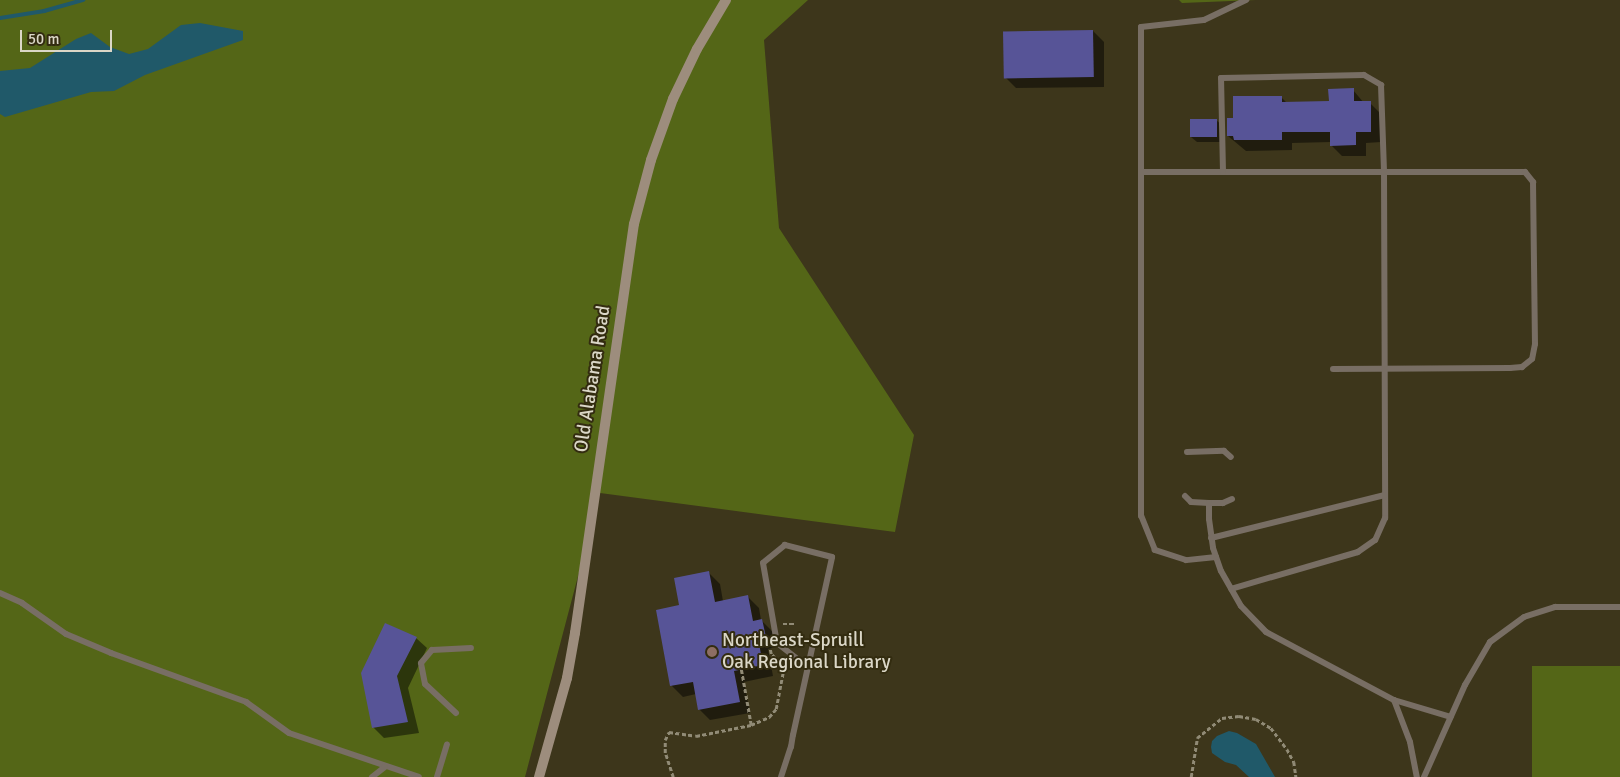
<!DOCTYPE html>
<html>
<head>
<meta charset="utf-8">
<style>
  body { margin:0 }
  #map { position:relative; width:1620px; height:777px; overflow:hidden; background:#3d361b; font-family:Signika,sans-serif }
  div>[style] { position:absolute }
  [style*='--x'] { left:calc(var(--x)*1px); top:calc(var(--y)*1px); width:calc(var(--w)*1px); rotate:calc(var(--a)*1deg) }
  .green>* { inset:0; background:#546617; transform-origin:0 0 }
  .water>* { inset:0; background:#205969 }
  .shadow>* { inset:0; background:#0007 }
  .stream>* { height:4px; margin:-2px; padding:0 2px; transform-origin:2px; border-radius:2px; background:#205969 }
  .building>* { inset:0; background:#575497; transform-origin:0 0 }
  .path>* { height:2.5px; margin-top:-1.25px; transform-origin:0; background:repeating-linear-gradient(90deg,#918b76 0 4px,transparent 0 6.5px) }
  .service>* { height:6px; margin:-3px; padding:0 3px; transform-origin:3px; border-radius:3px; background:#786e64 }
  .secondary>* { height:10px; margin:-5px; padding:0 5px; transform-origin:5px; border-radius:5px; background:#9d8d7d }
  .dots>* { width:14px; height:14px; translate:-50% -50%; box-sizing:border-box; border:2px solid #332c10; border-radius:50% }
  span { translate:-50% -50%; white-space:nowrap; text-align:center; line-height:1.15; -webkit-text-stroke:4px #332c10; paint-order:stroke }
  .street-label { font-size:19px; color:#dbd7c7 }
  .poi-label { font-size:19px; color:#dbd7c7 }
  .left { translate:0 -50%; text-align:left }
  .scale { position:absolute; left:20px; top:30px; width:92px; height:22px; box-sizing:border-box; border:2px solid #dbd7c7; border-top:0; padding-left:6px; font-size:15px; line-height:18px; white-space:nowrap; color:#dbd7c7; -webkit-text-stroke:4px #332c10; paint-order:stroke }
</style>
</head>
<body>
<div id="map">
  <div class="green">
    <div style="clip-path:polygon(0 0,808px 0,764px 40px,779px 228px,914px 435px,895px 532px,600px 493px,525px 777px,0 777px)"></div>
    <div style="clip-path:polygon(1179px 0,1256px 0,1182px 3px)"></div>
    <div style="left:1620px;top:666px;width:111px;height:88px;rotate:90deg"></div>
  </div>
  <div class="water">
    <div style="clip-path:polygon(200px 23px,243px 31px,243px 40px,145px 75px,114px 91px,91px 92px,5px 117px,0 114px,0 71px,30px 68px,76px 39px,91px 33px,110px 47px,129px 54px,148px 49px,181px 25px)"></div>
    <div style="clip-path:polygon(1229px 731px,1237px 733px,1256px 744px,1275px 777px,1249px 777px,1236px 765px,1225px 762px,1212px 753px,1211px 747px,1212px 741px,1217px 736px)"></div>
  </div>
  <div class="shadow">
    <div style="clip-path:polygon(1093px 31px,1104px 42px,1104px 87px,1016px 88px,1005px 77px)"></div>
    <div style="clip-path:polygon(1353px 90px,1364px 103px,1370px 103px,1381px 114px,1381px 142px,1366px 143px,1366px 156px,1342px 156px,1331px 145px,1331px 142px,1292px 143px,1292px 150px,1246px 151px,1228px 136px,1235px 119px,1281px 97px,1287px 103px,1330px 102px)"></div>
    <div style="clip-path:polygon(1216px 120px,1222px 125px,1222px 142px,1197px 142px,1191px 137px)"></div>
    <div style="clip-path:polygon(709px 573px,720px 584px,723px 601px,748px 597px,759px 608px,761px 620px,773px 632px,776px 647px,768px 649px,773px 676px,744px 682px,750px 713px,710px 720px,699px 709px,696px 694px,683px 697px,672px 686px,657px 611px,681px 606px)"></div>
    <div style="clip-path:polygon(386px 624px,416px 638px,427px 648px,408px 688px,419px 733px,384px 738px,373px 727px)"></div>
  </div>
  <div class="stream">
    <div style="--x:0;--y:18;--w:45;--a:-9"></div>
    <div style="--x:44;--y:11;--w:41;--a:-15.8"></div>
  </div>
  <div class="building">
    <div style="left:1093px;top:30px;width:47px;height:90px;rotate:89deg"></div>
    <div style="clip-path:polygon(1354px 88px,1354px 101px,1371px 101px,1371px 132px,1356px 132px,1356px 145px,1330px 146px,1330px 132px,1282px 132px,1282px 140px,1234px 140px,1233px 136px,1227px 136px,1227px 118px,1233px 118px,1233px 96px,1282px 96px,1282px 102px,1329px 101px,1328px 89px)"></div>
    <div style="left:1217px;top:119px;width:18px;height:27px;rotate:90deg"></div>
    <div style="clip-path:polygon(709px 571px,715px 602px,748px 595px,753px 621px,762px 619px,766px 637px,758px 638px,763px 665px,734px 671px,740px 702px,698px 710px,693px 682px,670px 686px,656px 610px,679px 605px,674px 578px)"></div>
    <div style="clip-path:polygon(385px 623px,417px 637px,397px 676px,408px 722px,372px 728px,361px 673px)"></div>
  </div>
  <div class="path">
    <div style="--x:783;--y:624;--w:13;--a:0"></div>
    <div style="--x:751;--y:725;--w:20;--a:-24"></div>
    <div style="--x:769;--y:717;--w:11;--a:-49"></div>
    <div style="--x:776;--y:709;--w:43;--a:-79.2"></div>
    <div style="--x:784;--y:667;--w:18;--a:-135"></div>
    <div style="--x:771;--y:654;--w:5;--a:-101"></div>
    <div style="--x:673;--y:777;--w:25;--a:-108"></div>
    <div style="--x:665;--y:753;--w:13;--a:-90"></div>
    <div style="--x:665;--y:740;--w:9;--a:-63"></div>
    <div style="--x:669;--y:732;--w:27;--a:8"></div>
    <div style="--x:696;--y:736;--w:56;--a:-11.3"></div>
    <div style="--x:751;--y:725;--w:57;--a:-100.1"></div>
    <div style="--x:1191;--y:777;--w:39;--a:-81"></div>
    <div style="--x:1197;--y:738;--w:32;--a:-39"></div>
    <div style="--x:1222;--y:718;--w:17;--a:-7"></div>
    <div style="--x:1239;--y:716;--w:17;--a:10"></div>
    <div style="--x:1256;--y:719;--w:17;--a:31"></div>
    <div style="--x:1271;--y:728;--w:26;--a:53"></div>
    <div style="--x:1287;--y:749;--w:15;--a:62"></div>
    <div style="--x:1294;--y:762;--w:15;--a:82"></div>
  </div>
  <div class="service">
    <div style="--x:1141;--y:172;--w:384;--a:0"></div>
    <div style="--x:1525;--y:172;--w:13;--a:51"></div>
    <div style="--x:1533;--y:182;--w:162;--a:89.3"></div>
    <div style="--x:1535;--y:344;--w:15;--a:101"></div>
    <div style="--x:1532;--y:359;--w:13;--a:141"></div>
    <div style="--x:1522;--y:367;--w:12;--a:175"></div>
    <div style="--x:1510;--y:368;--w:177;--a:179.7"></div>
    <div style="--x:1223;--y:172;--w:94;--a:-91.2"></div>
    <div style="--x:1221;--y:78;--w:143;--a:-1.2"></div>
    <div style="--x:1364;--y:75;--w:20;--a:30"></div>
    <div style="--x:1381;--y:85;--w:87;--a:88"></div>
    <div style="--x:1384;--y:172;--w:346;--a:89.8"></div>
    <div style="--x:1385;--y:518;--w:24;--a:114"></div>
    <div style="--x:1375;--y:540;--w:21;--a:145"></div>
    <div style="--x:1358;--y:552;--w:132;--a:163.8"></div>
    <div style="--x:1187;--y:452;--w:37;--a:-2"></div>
    <div style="--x:1224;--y:451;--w:9;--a:41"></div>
    <div style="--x:1185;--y:496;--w:8;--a:45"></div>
    <div style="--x:1191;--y:502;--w:18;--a:3"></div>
    <div style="--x:1232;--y:499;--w:10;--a:156"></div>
    <div style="--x:1223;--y:503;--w:14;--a:180"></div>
    <div style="--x:1209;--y:503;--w:16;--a:90"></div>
    <div style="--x:1209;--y:519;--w:29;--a:82"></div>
    <div style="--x:1213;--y:548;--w:24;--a:71"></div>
    <div style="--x:1221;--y:571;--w:40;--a:60.3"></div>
    <div style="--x:1241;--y:606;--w:36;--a:46"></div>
    <div style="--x:1266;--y:632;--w:145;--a:28"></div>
    <div style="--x:1394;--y:700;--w:45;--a:69.1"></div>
    <div style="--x:1410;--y:742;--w:36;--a:79"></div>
    <div style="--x:1211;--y:538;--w:179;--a:-13.9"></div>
    <div style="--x:1216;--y:557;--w:30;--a:174"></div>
    <div style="--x:1186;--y:560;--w:33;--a:-162"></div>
    <div style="--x:1155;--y:550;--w:37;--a:-112"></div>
    <div style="--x:1141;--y:516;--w:489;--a:-90"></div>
    <div style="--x:1141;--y:27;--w:63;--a:-6.3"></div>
    <div style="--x:1204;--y:20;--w:47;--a:-25.5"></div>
    <div style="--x:0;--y:593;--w:24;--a:24"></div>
    <div style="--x:22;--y:603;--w:54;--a:35.2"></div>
    <div style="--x:66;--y:634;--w:49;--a:22.9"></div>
    <div style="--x:111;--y:653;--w:144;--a:19.9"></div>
    <div style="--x:246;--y:702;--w:53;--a:35.8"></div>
    <div style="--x:289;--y:733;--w:137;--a:18.7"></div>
    <div style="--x:1394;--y:700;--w:59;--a:16.6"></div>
    <div style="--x:456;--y:713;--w:42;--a:-136.9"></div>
    <div style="--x:425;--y:684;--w:21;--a:-101"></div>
    <div style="--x:421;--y:663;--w:17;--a:-50"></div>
    <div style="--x:432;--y:650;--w:39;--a:-3"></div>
    <div style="--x:372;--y:777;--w:16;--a:-38"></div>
    <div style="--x:437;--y:777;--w:34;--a:-73"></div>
    <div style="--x:781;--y:777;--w:32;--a:-72"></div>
    <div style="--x:791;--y:747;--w:12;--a:-81"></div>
    <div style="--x:793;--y:735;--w:182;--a:-77.6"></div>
    <div style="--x:832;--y:557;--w:49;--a:-165.7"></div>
    <div style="--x:785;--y:545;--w:28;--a:141"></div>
    <div style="--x:763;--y:563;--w:81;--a:80.1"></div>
    <div style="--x:777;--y:643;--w:39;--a:38"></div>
    <div style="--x:1424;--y:777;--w:101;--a:-66"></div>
    <div style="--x:1465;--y:685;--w:50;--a:-59.8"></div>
    <div style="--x:1490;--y:642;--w:42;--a:-36.3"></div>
    <div style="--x:1524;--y:617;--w:33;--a:-18"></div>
    <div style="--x:1555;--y:607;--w:65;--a:0"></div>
  </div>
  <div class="secondary">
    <div style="--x:539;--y:777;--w:103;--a:-74.2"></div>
    <div style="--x:567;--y:678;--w:46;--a:-79.9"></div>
    <div style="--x:575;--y:633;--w:413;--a:-81.8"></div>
    <div style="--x:634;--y:224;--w:66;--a:-75.1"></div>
    <div style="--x:651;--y:160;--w:65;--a:-70.2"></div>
    <div style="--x:673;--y:99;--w:55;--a:-64.4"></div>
    <div style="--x:697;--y:49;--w:57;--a:-59.4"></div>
  </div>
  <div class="dots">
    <div style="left:712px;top:652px;background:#8d6e63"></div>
  </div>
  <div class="street-label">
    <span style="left:593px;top:379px;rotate:-81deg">Old Alabama Road</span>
  </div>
  <div class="poi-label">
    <span class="left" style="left:722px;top:652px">Northeast-Spruill<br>Oak Regional Library</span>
  </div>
  <div class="scale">50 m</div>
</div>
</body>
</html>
